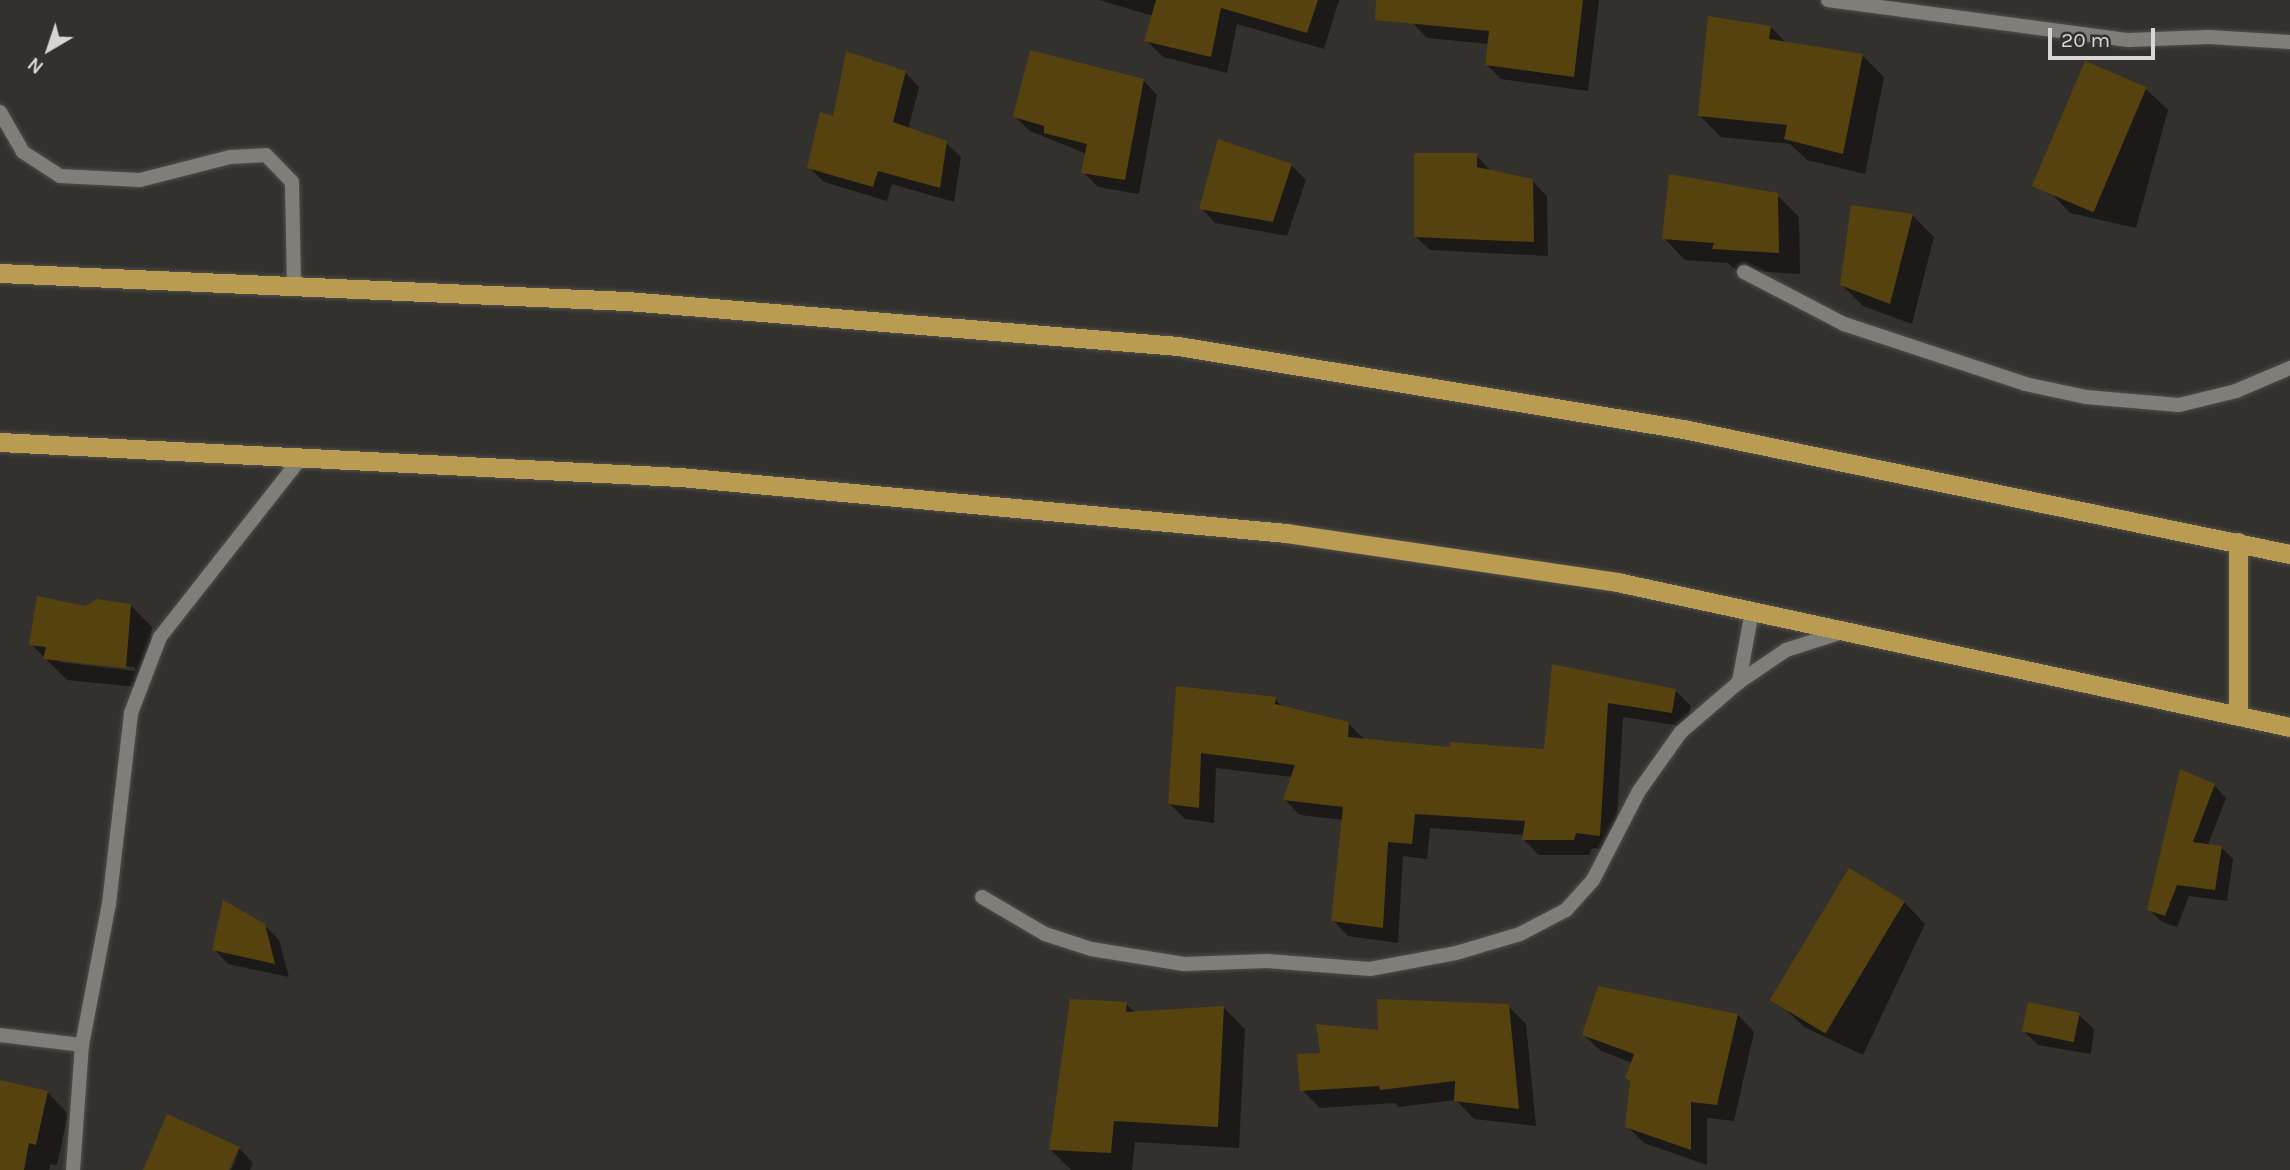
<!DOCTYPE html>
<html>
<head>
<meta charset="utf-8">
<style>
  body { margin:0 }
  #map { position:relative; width:2290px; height:1170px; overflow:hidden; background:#33312d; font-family:Karla,sans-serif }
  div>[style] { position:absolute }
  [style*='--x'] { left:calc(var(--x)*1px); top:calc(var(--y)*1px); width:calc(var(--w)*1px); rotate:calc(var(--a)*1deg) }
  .shadow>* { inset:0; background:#0007 }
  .building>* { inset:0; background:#56420e; transform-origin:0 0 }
  .roads { filter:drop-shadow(0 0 2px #504e4a) drop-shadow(0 0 2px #504e4a) }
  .minor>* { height:14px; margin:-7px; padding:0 7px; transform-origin:7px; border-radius:7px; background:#807e79 }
  .trunk>* { height:19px; margin:-9.5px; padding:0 9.5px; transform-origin:9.5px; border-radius:9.5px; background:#b99b52 }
  span { translate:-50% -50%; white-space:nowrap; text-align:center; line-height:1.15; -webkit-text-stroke:5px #33312d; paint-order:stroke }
  .north { position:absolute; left:14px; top:14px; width:70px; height:70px; -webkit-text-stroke:5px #33312d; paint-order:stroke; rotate:219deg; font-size:19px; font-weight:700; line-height:28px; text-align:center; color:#d7d6d4 }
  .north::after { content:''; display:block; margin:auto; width:24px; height:32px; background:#d7d6d4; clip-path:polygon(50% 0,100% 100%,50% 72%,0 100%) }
  .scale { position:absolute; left:2048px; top:28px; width:107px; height:32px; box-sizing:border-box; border:4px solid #d7d6d4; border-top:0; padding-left:9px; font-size:21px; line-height:24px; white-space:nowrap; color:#d7d6d4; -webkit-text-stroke:5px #33312d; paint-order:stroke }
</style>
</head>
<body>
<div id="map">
  <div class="shadow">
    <div style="clip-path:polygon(1099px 0,1339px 0,1324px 49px,1237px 24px,1227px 73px,1163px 57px,1146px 40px,1153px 16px)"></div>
    <div style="clip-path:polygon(1415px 0,1599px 0,1588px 91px,1501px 79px,1487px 65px,1489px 44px,1427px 38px,1413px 23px)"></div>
    <div style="clip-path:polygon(1771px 27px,1787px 44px,1862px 55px,1884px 77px,1865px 174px,1807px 160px,1790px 144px,1721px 137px,1700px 116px)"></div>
    <div style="clip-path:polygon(905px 72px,919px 87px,908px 130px,946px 143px,961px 157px,954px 202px,892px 184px,887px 201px,824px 182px,809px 167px,834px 118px)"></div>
    <div style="clip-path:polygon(1143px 80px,1157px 95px,1139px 194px,1098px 187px,1083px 172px,1087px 154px,1030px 131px,1015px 117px)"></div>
    <div style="clip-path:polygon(2146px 89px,2168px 110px,2136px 228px,2070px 213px,2049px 191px)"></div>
    <div style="clip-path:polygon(1219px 141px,1292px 166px,1306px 180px,1287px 236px,1215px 223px,1201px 208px)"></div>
    <div style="clip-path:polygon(1476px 155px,1491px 171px,1532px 181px,1547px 196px,1548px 256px,1430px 250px,1415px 236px)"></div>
    <div style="clip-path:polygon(1777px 195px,1799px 217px,1800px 274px,1736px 270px,1728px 263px,1685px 260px,1664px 238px)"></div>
    <div style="clip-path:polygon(1853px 206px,1913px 216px,1934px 237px,1912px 324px,1863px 306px,1842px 285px)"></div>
    <div style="clip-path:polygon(evenodd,130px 605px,152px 627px,147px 688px,67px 680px,31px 644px,85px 608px,130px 605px,56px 658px,135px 667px,135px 671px,60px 662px,56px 658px)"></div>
    <div style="clip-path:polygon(1553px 666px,1675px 690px,1691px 706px,1687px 727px,1623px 717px,1615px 851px,1592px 848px,1589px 855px,1539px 855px,1524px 840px,1525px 835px,1430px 828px,1427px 859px,1403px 856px,1398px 943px,1348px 936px,1333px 920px,1344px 820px,1300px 815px,1285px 800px,1292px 777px,1216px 768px,1214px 823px,1185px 819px,1169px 803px,1177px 688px,1275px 699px,1284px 708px,1348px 723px,1364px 739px,1452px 749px,1546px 751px)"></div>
    <div style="clip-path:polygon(2214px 785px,2226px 798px,2208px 845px,2221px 847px,2233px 859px,2227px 901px,2189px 896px,2177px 927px,2162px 922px,2149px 910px)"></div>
    <div style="clip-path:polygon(1904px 902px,1925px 924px,1863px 1055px,1804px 1027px,1782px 1006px)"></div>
    <div style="clip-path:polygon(264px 925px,279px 940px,289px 977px,228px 964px,214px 949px)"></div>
    <div style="clip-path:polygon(1126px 1004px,1136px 1013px,1224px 1008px,1245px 1029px,1239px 1148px,1135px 1142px,1132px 1170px,1071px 1170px,1050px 1149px)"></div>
    <div style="clip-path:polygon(1508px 1006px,1526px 1024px,1536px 1126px,1474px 1119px,1456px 1100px,1399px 1107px,1395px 1103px,1320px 1108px,1302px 1090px,1322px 1055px,1380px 1032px)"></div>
    <div style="clip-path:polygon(1738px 1015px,1754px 1032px,1734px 1121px,1707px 1118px,1707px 1165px,1644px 1143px,1627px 1126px,1632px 1083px,1627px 1078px,1632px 1063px,1601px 1051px,1584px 1035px)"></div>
    <div style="clip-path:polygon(2079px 1015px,2094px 1029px,2091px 1054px,2038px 1045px,2024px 1031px)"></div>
    <div style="clip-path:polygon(0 1082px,47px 1092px,68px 1114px,57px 1165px,50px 1164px,49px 1170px,0 1170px)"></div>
    <div style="clip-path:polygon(239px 1148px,253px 1163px,250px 1170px,231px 1170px,239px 1152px,228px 1170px,150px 1170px)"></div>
  </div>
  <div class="building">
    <div style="clip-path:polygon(1156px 0,1318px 0,1307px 33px,1221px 8px,1222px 3px,1211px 57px,1144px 41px)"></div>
    <div style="clip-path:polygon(1376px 0,1583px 0,1574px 77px,1485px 65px,1489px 31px,1375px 20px)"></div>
    <div style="clip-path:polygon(1708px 16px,1771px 26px,1769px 39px,1863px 54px,1843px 154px,1784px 139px,1787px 125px,1698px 116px)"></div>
    <div style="clip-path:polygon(1030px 50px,1144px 79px,1125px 180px,1081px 173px,1087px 144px,1044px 133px,1044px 126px,1013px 117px)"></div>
    <div style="clip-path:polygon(846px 51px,906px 71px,893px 122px,947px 141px,940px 188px,878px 171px,873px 187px,807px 168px,820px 112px,833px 116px)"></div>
    <div style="left:2085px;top:61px;width:67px;height:136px;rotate:23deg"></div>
    <div style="clip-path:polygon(1218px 139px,1292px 164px,1273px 222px,1199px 209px)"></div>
    <div style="clip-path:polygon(1414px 153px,1477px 153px,1477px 167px,1533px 179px,1534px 242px,1414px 237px)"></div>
    <div style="clip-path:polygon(1669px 174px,1778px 193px,1779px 253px,1712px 249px,1714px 243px,1662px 239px)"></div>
    <div style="clip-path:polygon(1851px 205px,1913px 214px,1890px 304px,1840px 285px)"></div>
    <div style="clip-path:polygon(37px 596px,85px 606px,97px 599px,131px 604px,126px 668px,43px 659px,46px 647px,29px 645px)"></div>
    <div style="clip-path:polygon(1552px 664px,1676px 689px,1672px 713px,1608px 703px,1600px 836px,1576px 833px,1574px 840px,1522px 840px,1525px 821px,1415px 814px,1412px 844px,1388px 842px,1383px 928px,1331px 921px,1343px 807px,1283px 800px,1295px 765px,1201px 753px,1199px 808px,1168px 804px,1176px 686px,1276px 697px,1275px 704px,1349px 722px,1348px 737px,1450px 747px,1450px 742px,1544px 749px)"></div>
    <div style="clip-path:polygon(2180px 769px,2215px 784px,2193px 842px,2222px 846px,2215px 890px,2177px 885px,2165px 916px,2147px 910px)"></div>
    <div style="left:1849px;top:868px;width:65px;height:154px;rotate:31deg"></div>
    <div style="clip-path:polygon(223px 900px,265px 924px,275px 964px,212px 950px)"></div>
    <div style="clip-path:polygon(1598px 986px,1738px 1014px,1717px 1105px,1691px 1102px,1691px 1150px,1625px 1127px,1630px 1081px,1625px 1078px,1634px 1054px,1582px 1035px)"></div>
    <div style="clip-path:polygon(1070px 999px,1127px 1002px,1126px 1012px,1224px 1006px,1218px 1127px,1114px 1121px,1111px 1153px,1049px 1150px)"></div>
    <div style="clip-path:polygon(1377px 999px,1509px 1004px,1519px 1109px,1454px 1101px,1455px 1081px,1380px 1090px,1379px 1086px,1300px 1091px,1297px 1054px,1320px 1053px,1316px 1024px,1378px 1030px)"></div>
    <div style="left:2028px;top:1002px;width:53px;height:30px;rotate:12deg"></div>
    <div style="clip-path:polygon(0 1080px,48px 1091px,36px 1145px,29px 1143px,24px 1170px,0 1170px)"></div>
    <div style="clip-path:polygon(167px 1114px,240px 1147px,229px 1170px,143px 1170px)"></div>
  </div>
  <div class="roads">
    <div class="minor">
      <div style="--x:1828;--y:0;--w:303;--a:7.6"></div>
      <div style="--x:2128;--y:40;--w:81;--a:-2.1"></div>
      <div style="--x:2209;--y:37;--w:81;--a:3.5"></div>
      <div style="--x:0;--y:112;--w:46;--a:60.1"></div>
      <div style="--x:23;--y:152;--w:44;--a:33"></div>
      <div style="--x:60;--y:176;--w:80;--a:2.9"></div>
      <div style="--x:140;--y:180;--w:93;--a:-14.3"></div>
      <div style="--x:230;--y:157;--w:36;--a:-3"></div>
      <div style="--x:266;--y:155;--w:37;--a:46"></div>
      <div style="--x:292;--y:182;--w:103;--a:88.9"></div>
      <div style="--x:1744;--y:272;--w:113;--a:27.5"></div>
      <div style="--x:1844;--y:324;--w:191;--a:18.3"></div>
      <div style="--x:2025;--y:384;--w:62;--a:12"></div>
      <div style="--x:2086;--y:397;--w:93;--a:4.9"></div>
      <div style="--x:2179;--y:405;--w:59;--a:-13.8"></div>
      <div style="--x:2236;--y:391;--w:59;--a:-23.1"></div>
      <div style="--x:1739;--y:682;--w:72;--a:-79.6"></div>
      <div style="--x:982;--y:897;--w:73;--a:30.4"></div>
      <div style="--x:1045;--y:934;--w:48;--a:18.1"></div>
      <div style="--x:1091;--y:949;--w:94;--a:9.2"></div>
      <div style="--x:1184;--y:964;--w:83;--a:-2.1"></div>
      <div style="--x:1267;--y:961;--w:103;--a:4.4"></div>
      <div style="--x:1370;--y:969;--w:87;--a:-10.5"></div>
      <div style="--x:1456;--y:953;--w:67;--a:-16.5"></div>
      <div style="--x:1520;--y:934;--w:52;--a:-27.6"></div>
      <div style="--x:1566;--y:910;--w:40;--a:-48"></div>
      <div style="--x:1593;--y:880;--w:100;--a:-62.7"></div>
      <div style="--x:1639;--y:791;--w:72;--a:-54.6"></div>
      <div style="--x:1681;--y:732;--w:77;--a:-40.8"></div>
      <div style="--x:1739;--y:682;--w:57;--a:-34.2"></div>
      <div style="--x:1786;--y:650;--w:63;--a:-17.6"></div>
      <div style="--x:0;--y:1035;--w:83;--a:7"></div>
      <div style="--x:73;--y:1170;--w:125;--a:-85.9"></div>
      <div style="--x:82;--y:1045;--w:144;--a:-79.2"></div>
      <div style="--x:109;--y:904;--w:192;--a:-83.4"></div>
      <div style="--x:131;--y:713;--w:81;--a:-69.1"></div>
      <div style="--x:160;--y:637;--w:226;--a:-51.8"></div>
    </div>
    <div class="trunk">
      <div style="--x:0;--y:273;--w:628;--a:2.56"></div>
      <div style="--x:627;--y:301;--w:553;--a:4.67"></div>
      <div style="--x:1178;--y:346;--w:512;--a:9.33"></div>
      <div style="--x:1683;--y:429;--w:620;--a:11.64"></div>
      <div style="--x:0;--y:442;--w:681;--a:2.95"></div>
      <div style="--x:680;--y:477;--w:609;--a:5.28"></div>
      <div style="--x:1286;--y:533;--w:335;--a:8.4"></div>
      <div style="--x:1617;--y:582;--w:688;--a:12.16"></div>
      <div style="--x:2238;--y:714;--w:172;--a:-90"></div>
    </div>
  </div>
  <div class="north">N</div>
  <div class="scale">20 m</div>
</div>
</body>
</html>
